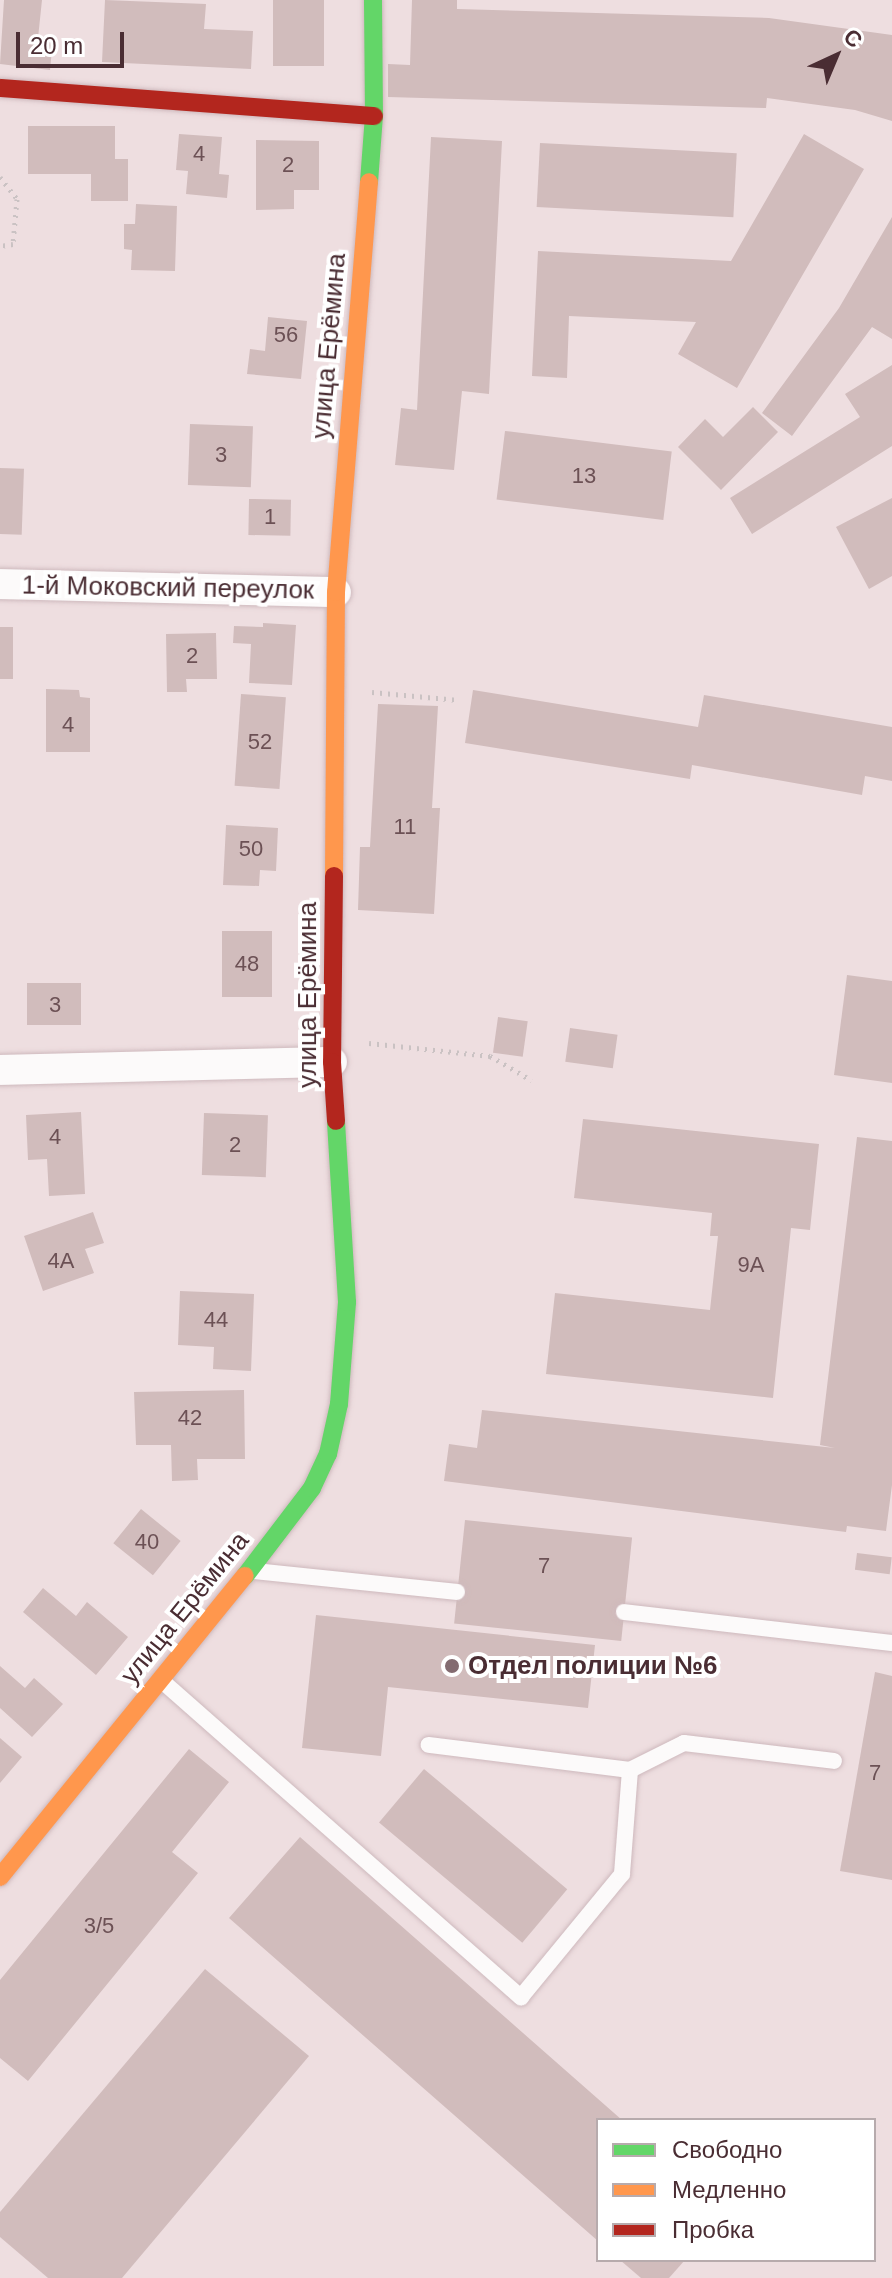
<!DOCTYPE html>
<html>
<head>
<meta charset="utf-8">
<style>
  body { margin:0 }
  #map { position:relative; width:892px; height:2278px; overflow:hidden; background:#eedee0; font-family:Helvetica,sans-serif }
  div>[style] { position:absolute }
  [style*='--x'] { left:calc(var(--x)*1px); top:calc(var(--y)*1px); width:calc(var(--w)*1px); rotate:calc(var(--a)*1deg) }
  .building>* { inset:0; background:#d1bcbc; transform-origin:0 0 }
  .path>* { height:5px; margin-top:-2.5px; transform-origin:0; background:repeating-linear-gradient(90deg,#cac2c3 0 2px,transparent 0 8px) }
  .roads { filter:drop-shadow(0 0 2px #ceb9bd) drop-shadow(0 0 2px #ceb9bd) }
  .lane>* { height:16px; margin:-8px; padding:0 8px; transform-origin:8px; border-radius:8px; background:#fcfafa }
  .street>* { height:30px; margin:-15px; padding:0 15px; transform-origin:15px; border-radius:15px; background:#fcfafa }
  .fast>* { height:18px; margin:-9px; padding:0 9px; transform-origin:9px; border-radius:9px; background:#63d668 }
  .slow>* { height:18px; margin:-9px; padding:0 9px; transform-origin:9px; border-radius:9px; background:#ff974d }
  .jam>* { height:18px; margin:-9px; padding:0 9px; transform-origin:9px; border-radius:9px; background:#b3261e }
  .dots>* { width:22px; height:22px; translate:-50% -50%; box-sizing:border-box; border:4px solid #fff; border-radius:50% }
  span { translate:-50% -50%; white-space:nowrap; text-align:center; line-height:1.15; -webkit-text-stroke:8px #fff; paint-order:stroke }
  .number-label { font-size:22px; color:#6c5155 }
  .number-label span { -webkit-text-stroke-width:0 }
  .street-label { font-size:26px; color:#4a2d33 }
  .poi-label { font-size:26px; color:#4a2d33; font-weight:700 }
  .left { translate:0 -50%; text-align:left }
  .legend { position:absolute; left:596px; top:2118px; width:280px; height:144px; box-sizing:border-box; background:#fff; border:2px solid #b7abad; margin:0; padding:10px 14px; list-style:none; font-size:24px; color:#4a2d33 }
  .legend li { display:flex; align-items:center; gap:16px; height:40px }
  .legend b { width:40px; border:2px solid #b7abad }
  .north { position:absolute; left:796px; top:16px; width:80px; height:80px; -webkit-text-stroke:6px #fff; paint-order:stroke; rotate:44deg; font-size:22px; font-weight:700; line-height:32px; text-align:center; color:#4a2d33 }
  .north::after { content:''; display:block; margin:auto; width:28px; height:36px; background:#4a2d33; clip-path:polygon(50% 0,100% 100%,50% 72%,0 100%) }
  .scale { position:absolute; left:16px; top:32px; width:108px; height:36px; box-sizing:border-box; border:4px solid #4a2d33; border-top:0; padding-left:10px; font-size:24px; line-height:28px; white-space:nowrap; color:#4a2d33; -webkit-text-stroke:6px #fff; paint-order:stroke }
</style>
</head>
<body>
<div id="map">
  <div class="building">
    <div style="clip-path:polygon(4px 0,42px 0,38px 38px,53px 39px,50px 70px,0 64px)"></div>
    <div style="clip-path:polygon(105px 0,206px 4px,204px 29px,253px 31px,251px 69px,102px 62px)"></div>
    <div style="left:273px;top:0;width:51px;height:66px"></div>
    <div style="clip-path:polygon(412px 0,457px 0,457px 9px,769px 18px,892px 35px,892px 121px,855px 110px,767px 98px,766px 108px,388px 97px,388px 64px,410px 65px)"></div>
    <div style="clip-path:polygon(28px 126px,115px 126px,115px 159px,128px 159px,128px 201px,91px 201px,91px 174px,28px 174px)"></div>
    <div style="clip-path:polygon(179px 134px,222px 137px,219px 174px,229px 175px,227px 198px,186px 194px,188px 171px,176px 170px)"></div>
    <div style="clip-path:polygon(804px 134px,864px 169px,737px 388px,678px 354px,696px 322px,569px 316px,567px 378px,532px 376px,538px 251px,731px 261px)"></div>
    <div style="clip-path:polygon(431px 137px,502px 141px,489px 394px,462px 391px,454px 470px,395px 465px,401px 408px,417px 410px)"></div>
    <div style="clip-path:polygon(256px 140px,319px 141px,319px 190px,294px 190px,294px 209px,256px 210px)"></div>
    <div style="left:540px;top:143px;width:197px;height:64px;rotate:3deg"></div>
    <div style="clip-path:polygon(136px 204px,177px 206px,175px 271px,131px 270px,132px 250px,124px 249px,124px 224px,135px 224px)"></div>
    <div style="clip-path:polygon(892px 217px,892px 339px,872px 327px,792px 436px,762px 413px,839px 308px)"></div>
    <div style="clip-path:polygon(268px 317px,307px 321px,301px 379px,247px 374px,250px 349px,265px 351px)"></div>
    <div style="clip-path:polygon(892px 365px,892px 446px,752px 534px,730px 498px,860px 417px,845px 394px)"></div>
    <div style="clip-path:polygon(753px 407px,778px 432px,721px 490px,678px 447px,705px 419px,723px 437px)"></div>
    <div style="left:190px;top:424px;width:63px;height:61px;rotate:2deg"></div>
    <div style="left:505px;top:431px;width:168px;height:69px;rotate:7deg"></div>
    <div style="left:0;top:468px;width:24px;height:66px;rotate:2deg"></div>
    <div style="clip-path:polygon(892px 498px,892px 576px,869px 589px,836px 527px)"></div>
    <div style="left:249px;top:499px;width:42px;height:36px;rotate:1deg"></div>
    <div style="clip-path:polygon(263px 623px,296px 625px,292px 685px,249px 683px,251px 644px,233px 643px,234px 626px,263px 627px)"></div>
    <div style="left:0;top:627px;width:13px;height:52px"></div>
    <div style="clip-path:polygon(216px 633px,217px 679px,186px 679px,187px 692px,167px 692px,166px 634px)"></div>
    <div style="clip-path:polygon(46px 689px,79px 690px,80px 697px,90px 698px,90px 752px,46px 752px)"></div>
    <div style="clip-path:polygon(473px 690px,698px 727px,704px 695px,892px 727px,892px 781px,865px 776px,862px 795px,692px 765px,690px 779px,465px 743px)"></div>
    <div style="left:241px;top:694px;width:45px;height:92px;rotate:4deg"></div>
    <div style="clip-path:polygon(378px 704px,438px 706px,432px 808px,440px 808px,434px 914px,358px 910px,360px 847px,370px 847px)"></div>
    <div style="clip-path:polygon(226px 825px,278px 828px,276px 871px,260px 870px,259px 886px,223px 885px)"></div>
    <div style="left:222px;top:931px;width:50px;height:66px"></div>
    <div style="clip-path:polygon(847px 975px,892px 981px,892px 1083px,834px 1075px)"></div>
    <div style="left:81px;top:983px;width:42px;height:54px;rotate:90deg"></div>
    <div style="left:498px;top:1017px;width:30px;height:36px;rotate:8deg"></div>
    <div style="left:570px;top:1028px;width:48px;height:34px;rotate:8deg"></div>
    <div style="clip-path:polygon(81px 1112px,85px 1194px,49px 1196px,47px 1159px,28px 1160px,26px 1115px)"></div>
    <div style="left:204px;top:1113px;width:64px;height:62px;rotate:2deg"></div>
    <div style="clip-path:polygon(583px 1119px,819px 1144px,810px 1230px,791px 1228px,773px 1398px,546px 1374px,555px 1293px,710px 1310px,718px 1236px,710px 1236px,712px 1213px,574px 1198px)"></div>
    <div style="clip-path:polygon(857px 1137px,892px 1141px,892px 1485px,886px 1531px,847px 1526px,846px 1532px,444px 1481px,449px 1444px,477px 1448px,482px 1410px,835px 1448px,820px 1445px)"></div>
    <div style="clip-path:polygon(93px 1212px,104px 1243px,85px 1249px,94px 1273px,43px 1291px,24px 1236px)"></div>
    <div style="clip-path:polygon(180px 1291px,254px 1294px,251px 1371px,213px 1369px,214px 1347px,178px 1345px)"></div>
    <div style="clip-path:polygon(244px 1390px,245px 1459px,197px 1459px,198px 1480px,172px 1481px,171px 1445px,136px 1445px,134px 1392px)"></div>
    <div style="left:141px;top:1509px;width:51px;height:44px;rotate:39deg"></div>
    <div style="left:465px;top:1520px;width:168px;height:104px;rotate:6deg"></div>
    <div style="left:857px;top:1553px;width:35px;height:17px;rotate:7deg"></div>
    <div style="clip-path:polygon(43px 1588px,76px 1616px,87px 1602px,128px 1637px,96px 1675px,23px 1612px)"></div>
    <div style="clip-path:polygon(316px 1615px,595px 1645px,588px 1708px,388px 1687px,381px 1756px,302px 1748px)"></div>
    <div style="clip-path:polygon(0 1666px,25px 1688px,34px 1678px,63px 1704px,32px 1737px,0 1708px)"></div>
    <div style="clip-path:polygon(875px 1672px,892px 1676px,892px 1880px,840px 1871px)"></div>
    <div style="clip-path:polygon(0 1738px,22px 1757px,0 1783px)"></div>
    <div style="clip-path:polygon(189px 1749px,229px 1782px,172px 1852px,198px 1873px,28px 2081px,0 2058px,0 1980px)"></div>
    <div style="left:424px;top:1769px;width:187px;height:70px;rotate:40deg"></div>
    <div style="clip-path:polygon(300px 1837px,622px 2120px,598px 2120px,598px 2241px,229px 1918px)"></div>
    <div style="clip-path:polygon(205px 1969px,309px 2056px,122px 2278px,48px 2278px,0 2237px,0 2212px)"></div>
    <div style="clip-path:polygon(620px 2260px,685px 2260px,669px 2278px,641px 2278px)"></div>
  </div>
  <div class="path">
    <div style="--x:0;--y:177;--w:28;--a:52"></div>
    <div style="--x:17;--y:199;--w:45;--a:95.1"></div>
    <div style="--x:13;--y:244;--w:13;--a:171"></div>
    <div style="--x:372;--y:692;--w:87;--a:5.3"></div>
    <div style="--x:369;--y:1043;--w:122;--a:6.1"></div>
    <div style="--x:490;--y:1056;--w:48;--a:30.3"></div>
  </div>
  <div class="roads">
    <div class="lane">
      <div style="--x:255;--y:1571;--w:203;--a:5.9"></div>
      <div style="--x:624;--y:1612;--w:270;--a:6.6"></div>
      <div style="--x:161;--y:1680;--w:480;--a:41.4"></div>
      <div style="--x:521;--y:1997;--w:159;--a:-50.6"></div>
      <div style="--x:622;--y:1874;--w:104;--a:-85.6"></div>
      <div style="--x:630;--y:1770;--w:203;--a:-172.9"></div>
      <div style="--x:630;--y:1770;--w:60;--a:-26.6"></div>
      <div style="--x:684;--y:1743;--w:151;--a:6.8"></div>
    </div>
    <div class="street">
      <div style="--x:0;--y:584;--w:336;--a:1.4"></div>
      <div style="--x:0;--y:1070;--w:332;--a:-1.4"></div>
    </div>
    <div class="fast">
      <div style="--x:369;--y:182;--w:66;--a:-85.7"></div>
      <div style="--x:374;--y:116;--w:116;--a:-90.5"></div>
      <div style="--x:245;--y:1576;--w:111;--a:-52.7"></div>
      <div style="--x:312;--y:1488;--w:38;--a:-65"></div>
      <div style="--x:328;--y:1454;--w:51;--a:-77.6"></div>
      <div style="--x:339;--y:1404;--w:102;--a:-85.5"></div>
      <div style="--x:347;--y:1302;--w:181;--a:-93.5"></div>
    </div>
    <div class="slow">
      <div style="--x:334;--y:876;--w:284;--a:-89.6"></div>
      <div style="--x:336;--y:592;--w:411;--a:-85.4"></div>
      <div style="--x:0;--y:1877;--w:388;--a:-50.9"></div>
    </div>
    <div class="jam">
      <div style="--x:0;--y:88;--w:375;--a:4.3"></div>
      <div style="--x:334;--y:876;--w:186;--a:90.6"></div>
      <div style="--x:332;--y:1062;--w:59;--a:86.1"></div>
    </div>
  </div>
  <div class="dots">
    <div style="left:452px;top:1666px;background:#836b70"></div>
  </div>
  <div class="number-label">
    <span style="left:199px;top:154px">4</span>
    <span style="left:288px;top:165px">2</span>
    <span style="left:286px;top:335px">56</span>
    <span style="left:221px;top:455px">3</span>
    <span style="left:584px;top:476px">13</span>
    <span style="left:270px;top:517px">1</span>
    <span style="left:192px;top:656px">2</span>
    <span style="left:68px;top:725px">4</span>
    <span style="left:260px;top:742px">52</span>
    <span style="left:405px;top:827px">11</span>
    <span style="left:251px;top:849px">50</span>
    <span style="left:247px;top:964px">48</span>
    <span style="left:55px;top:1005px">3</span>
    <span style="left:55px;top:1137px">4</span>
    <span style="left:235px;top:1145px">2</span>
    <span style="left:61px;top:1261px">4А</span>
    <span style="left:751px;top:1265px">9А</span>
    <span style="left:216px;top:1320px">44</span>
    <span style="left:190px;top:1418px">42</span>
    <span style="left:147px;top:1542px">40</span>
    <span style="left:544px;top:1566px">7</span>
    <span style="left:875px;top:1773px">7</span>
    <span style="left:99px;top:1926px">3/5</span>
  </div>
  <div class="street-label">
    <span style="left:329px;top:346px;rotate:-85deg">улица Ерёмина</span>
    <span style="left:168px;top:588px;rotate:1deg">1-й Моковский переулок</span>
    <span style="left:308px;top:995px;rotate:-90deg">улица Ерёмина</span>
    <span style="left:185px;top:1608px;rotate:-51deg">улица Ерёмина</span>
  </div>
  <div class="poi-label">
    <span class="left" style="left:468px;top:1666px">Отдел полиции №6</span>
  </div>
  <ul class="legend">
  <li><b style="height:10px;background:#63d668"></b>Свободно</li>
  <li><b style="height:10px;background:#ff974d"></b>Медленно</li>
  <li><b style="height:10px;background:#b3261e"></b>Пробка</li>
  </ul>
  <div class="north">С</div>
  <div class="scale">20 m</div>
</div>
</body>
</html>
